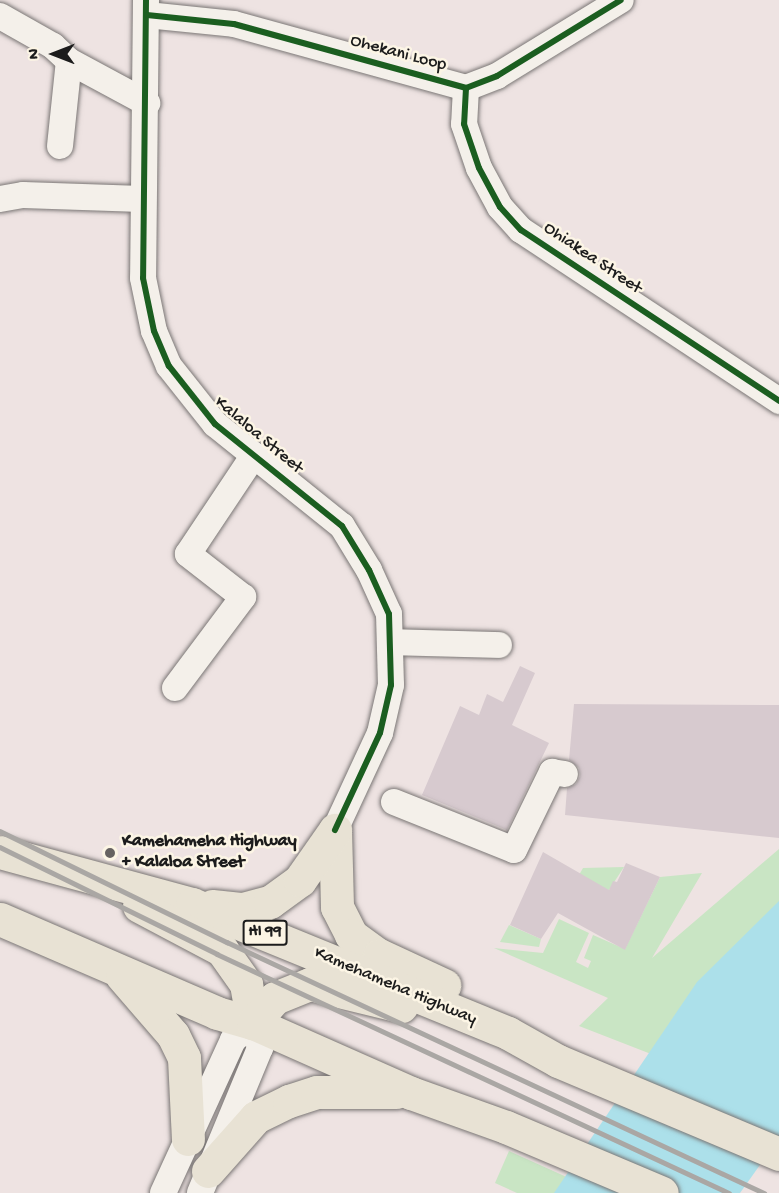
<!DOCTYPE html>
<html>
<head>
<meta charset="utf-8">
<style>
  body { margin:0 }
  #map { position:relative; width:779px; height:1193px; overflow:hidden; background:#eee3e2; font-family:"Gochi Hand",sans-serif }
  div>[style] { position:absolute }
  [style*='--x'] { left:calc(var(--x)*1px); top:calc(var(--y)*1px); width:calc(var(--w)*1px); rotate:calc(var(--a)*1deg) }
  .green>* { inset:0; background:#c9e5c4 }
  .water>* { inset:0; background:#ace0ea }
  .building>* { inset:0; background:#d7cacf }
  .roads { filter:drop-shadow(0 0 2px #7a7675) drop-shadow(0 0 2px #7a7675) }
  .minor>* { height:26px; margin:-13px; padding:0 13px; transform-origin:13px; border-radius:13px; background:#f4f0ea }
  .major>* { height:33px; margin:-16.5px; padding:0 16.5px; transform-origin:16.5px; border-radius:16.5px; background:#e8e2d4 }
  .rail>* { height:4.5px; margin:-2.25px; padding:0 2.25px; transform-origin:2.25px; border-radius:2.25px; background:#aaa7a4 }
  .cycleway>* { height:6px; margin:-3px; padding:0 3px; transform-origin:3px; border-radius:3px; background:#1b5e20 }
  .dots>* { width:16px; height:16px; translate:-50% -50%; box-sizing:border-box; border:3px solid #fcf5e5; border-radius:50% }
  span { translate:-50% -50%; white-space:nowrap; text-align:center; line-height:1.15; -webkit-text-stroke:5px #fcf5e5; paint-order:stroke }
  .shield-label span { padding:2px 4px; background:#fcf5e5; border:2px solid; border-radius:4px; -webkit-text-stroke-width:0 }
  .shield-label { font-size:16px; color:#1c1c1c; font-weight:700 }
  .street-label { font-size:18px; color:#1c1c1c }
  .poi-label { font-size:18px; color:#1c1c1c; font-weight:700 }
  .left { translate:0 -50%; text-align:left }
  .north { position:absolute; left:24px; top:24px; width:60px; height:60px; -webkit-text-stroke:4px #fcf5e5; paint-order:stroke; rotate:270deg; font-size:16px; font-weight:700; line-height:24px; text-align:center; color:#1c1c1c }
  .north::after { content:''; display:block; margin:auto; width:21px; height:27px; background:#1c1c1c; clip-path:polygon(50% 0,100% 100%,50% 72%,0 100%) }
</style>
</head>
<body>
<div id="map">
  <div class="green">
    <div style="clip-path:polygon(779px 849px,779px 951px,669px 1061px,579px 1026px,608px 998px,494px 948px,543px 953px,559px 919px,589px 933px,576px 962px,588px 968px,591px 961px,584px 958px,593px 935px,625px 949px,660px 877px,702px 873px,652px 958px)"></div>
    <div style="clip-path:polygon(624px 867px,609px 890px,574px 884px,583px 868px)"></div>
    <div style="clip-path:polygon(509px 925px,541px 939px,539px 947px,500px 942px)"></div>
    <div style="clip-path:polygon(509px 1151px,602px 1193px,517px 1193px,495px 1183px)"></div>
  </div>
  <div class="water">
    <div style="clip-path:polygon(779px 901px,779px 1138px,740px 1193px,554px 1193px,697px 982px)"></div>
  </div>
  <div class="building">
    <div style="clip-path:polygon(520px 666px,535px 673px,512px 725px,549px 743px,507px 830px,422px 795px,460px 706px,479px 715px,487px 694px,503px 702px)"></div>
    <div style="clip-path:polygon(574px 704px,779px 705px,779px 838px,565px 815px,567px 788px,576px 784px,580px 776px,579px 768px,569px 760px)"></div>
    <div style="clip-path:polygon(543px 852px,609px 890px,613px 881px,617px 882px,626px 863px,660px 877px,625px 950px,558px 913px,541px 939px,510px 925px)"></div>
  </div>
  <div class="roads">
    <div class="minor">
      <div style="--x:146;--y:0;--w:278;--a:90.6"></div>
      <div style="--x:143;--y:278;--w:54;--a:78.3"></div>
      <div style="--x:154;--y:331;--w:38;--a:67"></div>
      <div style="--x:169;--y:366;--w:74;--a:51.6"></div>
      <div style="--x:215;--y:424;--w:163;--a:38.8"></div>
      <div style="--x:342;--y:526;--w:52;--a:58.5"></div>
      <div style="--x:369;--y:570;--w:48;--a:65.6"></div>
      <div style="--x:389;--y:614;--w:71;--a:88.4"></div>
      <div style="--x:391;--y:685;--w:49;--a:102.9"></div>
      <div style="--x:380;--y:733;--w:107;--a:114.9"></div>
      <div style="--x:147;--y:15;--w:87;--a:5.9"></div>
      <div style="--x:234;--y:24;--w:241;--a:15.4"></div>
      <div style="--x:466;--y:88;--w:33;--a:-21"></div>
      <div style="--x:497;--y:76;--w:145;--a:-31.5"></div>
      <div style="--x:0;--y:16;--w:61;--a:29.5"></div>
      <div style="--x:53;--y:46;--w:22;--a:43"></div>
      <div style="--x:466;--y:88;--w:36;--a:93"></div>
      <div style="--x:464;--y:124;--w:46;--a:71.2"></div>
      <div style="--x:479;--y:168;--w:44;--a:61.7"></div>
      <div style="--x:500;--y:207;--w:31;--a:48"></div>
      <div style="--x:521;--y:230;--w:310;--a:33.5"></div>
      <div style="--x:60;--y:146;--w:85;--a:-84"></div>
      <div style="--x:69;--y:61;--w:89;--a:28.3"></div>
      <div style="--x:0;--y:199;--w:23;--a:-10"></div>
      <div style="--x:23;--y:195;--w:119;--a:1.9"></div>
      <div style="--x:391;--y:642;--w:108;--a:1.6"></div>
      <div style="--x:175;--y:688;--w:114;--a:-53.2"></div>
      <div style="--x:243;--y:597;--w:70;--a:-142"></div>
      <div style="--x:188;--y:554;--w:119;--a:-56.3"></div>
      <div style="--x:394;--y:802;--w:129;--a:21.8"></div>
      <div style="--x:514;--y:850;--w:87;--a:-64"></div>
      <div style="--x:552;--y:772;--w:13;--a:9"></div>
      <div style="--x:163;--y:1193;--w:168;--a:-65.4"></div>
      <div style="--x:233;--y:1040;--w:26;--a:-40"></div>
      <div style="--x:253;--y:1023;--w:26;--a:74"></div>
      <div style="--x:260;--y:1048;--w:157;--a:112.5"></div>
    </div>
    <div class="major">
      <div style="--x:335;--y:830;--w:77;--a:88.5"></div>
      <div style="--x:337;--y:907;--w:31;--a:63"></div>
      <div style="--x:351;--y:935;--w:34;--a:36"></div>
      <div style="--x:379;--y:955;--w:72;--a:24.8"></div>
      <div style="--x:0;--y:852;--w:199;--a:15.2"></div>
      <div style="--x:192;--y:904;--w:341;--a:22.2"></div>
      <div style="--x:508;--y:1033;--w:57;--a:29.2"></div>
      <div style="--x:558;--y:1061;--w:240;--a:22.8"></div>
      <div style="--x:139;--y:906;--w:94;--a:27.9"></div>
      <div style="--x:222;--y:950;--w:42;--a:54.8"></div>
      <div style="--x:246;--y:984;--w:40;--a:80"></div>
      <div style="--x:212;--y:906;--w:31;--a:6"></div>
      <div style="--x:243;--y:909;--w:28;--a:-15"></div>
      <div style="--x:270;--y:902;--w:37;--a:-36"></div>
      <div style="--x:300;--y:880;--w:61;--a:-55"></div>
      <div style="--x:0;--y:919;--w:236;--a:23.4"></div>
      <div style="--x:217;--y:1013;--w:37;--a:16"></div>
      <div style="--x:253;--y:1023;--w:173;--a:23.9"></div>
      <div style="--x:411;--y:1093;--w:101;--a:19.7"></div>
      <div style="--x:506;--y:1127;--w:169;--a:22.9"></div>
      <div style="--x:122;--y:976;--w:78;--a:49.2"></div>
      <div style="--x:173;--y:1035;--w:25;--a:64"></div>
      <div style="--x:184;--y:1058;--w:81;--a:87.2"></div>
      <div style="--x:253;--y:1023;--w:33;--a:-49"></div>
      <div style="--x:275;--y:998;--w:38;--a:-22"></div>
      <div style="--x:310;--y:984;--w:94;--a:13.6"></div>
      <div style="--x:208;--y:1171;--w:72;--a:-48.4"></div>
      <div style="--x:256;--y:1117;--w:37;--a:-26"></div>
      <div style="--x:289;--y:1101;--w:29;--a:-18"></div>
      <div style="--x:317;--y:1092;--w:79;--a:0"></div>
    </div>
  </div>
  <div class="rail">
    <div style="--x:0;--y:831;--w:253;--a:26.1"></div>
    <div style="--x:227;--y:942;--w:593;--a:25.05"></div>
    <div style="--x:0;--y:847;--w:242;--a:26.2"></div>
    <div style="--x:217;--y:954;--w:565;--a:25.02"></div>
  </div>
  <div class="cycleway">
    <div style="--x:146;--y:0;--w:278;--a:90.6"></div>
    <div style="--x:143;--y:278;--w:54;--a:78.3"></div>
    <div style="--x:154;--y:331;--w:38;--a:67"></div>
    <div style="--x:169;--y:366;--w:74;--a:51.6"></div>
    <div style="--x:215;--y:424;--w:163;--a:38.8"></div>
    <div style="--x:342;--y:526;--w:52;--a:58.5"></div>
    <div style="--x:369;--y:570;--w:48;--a:65.6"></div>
    <div style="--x:389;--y:614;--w:71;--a:88.4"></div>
    <div style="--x:391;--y:685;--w:49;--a:102.9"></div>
    <div style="--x:380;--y:733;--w:107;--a:114.9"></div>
    <div style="--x:147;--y:15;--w:87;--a:5.9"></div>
    <div style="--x:234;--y:24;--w:241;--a:15.4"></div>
    <div style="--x:466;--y:88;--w:33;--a:-21"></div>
    <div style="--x:497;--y:76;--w:145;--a:-31.5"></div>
    <div style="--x:466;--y:88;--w:36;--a:93"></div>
    <div style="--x:464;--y:124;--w:46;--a:71.2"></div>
    <div style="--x:479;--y:168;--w:44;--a:61.7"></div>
    <div style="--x:500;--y:207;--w:31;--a:48"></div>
    <div style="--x:521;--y:230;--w:310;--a:33.5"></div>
  </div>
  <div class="dots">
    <div style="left:110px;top:853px;background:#666261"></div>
  </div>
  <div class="shield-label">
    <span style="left:265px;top:933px">HI 99</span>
  </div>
  <div class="street-label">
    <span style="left:398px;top:54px;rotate:15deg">Ohekani Loop</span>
    <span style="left:592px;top:259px;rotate:34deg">Ohiakea Street</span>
    <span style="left:258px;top:436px;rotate:40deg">Kalaloa Street</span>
    <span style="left:395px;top:987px;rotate:23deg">Kamehameha Highway</span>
  </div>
  <div class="poi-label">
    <span class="left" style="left:122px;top:853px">Kamehameha Highway<br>+ Kalaloa Street</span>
  </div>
  <div class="north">N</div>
</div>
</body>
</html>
